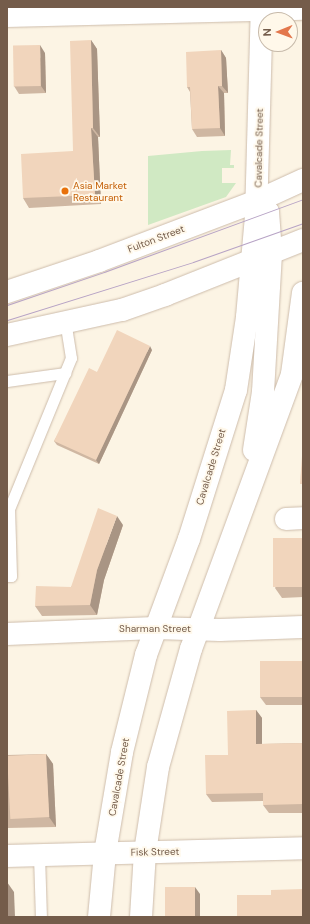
<!DOCTYPE html>
<html>
<head>
<meta charset="utf-8">
<style>
  body { margin:0 }
  #map { position:relative; width:310px; height:924px; overflow:hidden; background:#fcf4e4; font-family:"DM Sans",sans-serif }
  div>[style] { position:absolute }
  [style*='--x'] { left:calc(var(--x)*1px); top:calc(var(--y)*1px); width:calc(var(--w)*1px); rotate:calc(var(--a)*1deg) }
  .green>* { inset:0; background:#d0e9c3 }
  .roads { filter:drop-shadow(0 0 1px #cdbcab) drop-shadow(0 0 1px #cdbcab) }
  .service>* { height:11px; margin:-5.5px; padding:0 5.5px; transform-origin:5.5px; border-radius:5.5px; background:#fff }
  .minor>* { height:22px; margin:-11px; padding:0 11px; transform-origin:11px; border-radius:11px; background:#fff }
  .secondary>* { height:22px; margin:-11px; padding:0 11px; transform-origin:11px; border-radius:11px; background:#fff }
  .tram>* { height:1px; margin:-0.5px; padding:0 0.5px; transform-origin:0.5px; border-radius:0.5px; background:#b7a3c5 }
  .wall>* { inset:0; background:#cfb7a2 }
  .shaded-wall>* { inset:0; background:#a99584 }
  .building>* { inset:0; background:#f1d5bc; transform-origin:0 0 }
  .dots>* { width:11px; height:11px; translate:-50% -50%; box-sizing:border-box; border:2px solid #fff8ea; border-radius:50% }
  span { translate:-50% -50%; white-space:nowrap; text-align:center; line-height:1.15; -webkit-text-stroke:3.5px #fff8ea; paint-order:stroke }
  .street-label { font-size:10px; color:#745c4a }
  .food-label { font-size:10px; color:#c56008 }
  .left { translate:0 -50%; text-align:left }
  .frame { position:absolute; inset:0; border:8px solid #745c4a; pointer-events:none }
  .north { position:absolute; left:258px; top:12px; width:40px; height:40px; box-sizing:border-box; background:#fff8ea; border:1px solid #c7baaa; border-radius:50%; rotate:269deg; font-size:11px; font-weight:700; line-height:16px; text-align:center; color:#745c4a }
  .north::after { content:''; display:block; margin:auto; width:14px; height:18px; background:#e3774c; clip-path:polygon(50% 0,100% 100%,50% 72%,0 100%) }
</style>
</head>
<body>
<div id="map">
  <div class="green">
    <div style="clip-path:polygon(231px 150px,230px 165px,234px 165px,234px 168px,222px 168px,222px 183px,236px 183px,226px 197px,148px 225px,148px 156px,202px 151px)"></div>
  </div>
  <div class="roads">
    <div class="service">
      <div style="--x:7;--y:381;--w:59;--a:-7.9"></div>
      <div style="--x:7;--y:576;--w:4;--a:0"></div>
      <div style="--x:11;--y:576;--w:67;--a:-91.7"></div>
      <div style="--x:9;--y:509;--w:163;--a:-67.7"></div>
      <div style="--x:71;--y:358;--w:36;--a:-99"></div>
      <div style="--x:39;--y:855;--w:62;--a:88.2"></div>
    </div>
    <div class="minor">
      <div style="--x:7;--y:16;--w:296;--a:-1.4"></div>
      <div style="--x:286;--y:519;--w:17;--a:-3"></div>
      <div style="--x:7;--y:634;--w:148;--a:-2.3"></div>
      <div style="--x:155;--y:628;--w:65;--a:1.8"></div>
      <div style="--x:220;--y:630;--w:83;--a:-2.1"></div>
      <div style="--x:7;--y:856;--w:296;--a:-1.5"></div>
    </div>
    <div class="secondary">
      <div style="--x:7;--y:292;--w:97;--a:-18.6"></div>
      <div style="--x:99;--y:261;--w:169;--a:-20.8"></div>
      <div style="--x:257;--y:201;--w:51;--a:-24.5"></div>
      <div style="--x:7;--y:335;--w:118;--a:-12.3"></div>
      <div style="--x:122;--y:310;--w:46;--a:-19.2"></div>
      <div style="--x:165;--y:295;--w:149;--a:-21.7"></div>
      <div style="--x:254;--y:450;--w:59;--a:-81.2"></div>
      <div style="--x:263;--y:392;--w:140;--a:-86.7"></div>
      <div style="--x:271;--y:252;--w:40;--a:-94.3"></div>
      <div style="--x:268;--y:212;--w:8;--a:-135"></div>
      <div style="--x:99;--y:917;--w:64;--a:-84.6"></div>
      <div style="--x:105;--y:853;--w:102;--a:-80.4"></div>
      <div style="--x:122;--y:752;--w:100;--a:-76.1"></div>
      <div style="--x:146;--y:655;--w:124;--a:-69.7"></div>
      <div style="--x:189;--y:539;--w:156;--a:-72.5"></div>
      <div style="--x:236;--y:390;--w:74;--a:-81.4"></div>
      <div style="--x:247;--y:317;--w:100;--a:-84.9"></div>
      <div style="--x:256;--y:217;--w:210;--a:-88.4"></div>
      <div style="--x:141;--y:917;--w:65;--a:-86.5"></div>
      <div style="--x:145;--y:852;--w:86;--a:-81.3"></div>
      <div style="--x:158;--y:767;--w:123;--a:-74.4"></div>
      <div style="--x:191;--y:649;--w:293;--a:-69.8"></div>
      <div style="--x:292;--y:374;--w:82;--a:-82.3"></div>
    </div>
  </div>
  <div class="tram">
    <div style="--x:7;--y:305;--w:102;--a:-18.8"></div>
    <div style="--x:104;--y:272;--w:212;--a:-20.1"></div>
    <div style="--x:7;--y:320;--w:195;--a:-17.3"></div>
    <div style="--x:193;--y:262;--w:117;--a:-19.5"></div>
  </div>
  <div class="wall">
    <div style="clip-path:polygon(91px 40px,97px 49px,100px 137px,98px 137px,101px 204px,29px 208px,23px 198px,73px 151px)"></div>
    <div style="clip-path:polygon(221px 50px,226px 58px,228px 93px,224px 93px,225px 136px,197px 137px,192px 129px,190px 92px,187px 87px)"></div>
    <div style="clip-path:polygon(45px 53px,46px 93px,19px 94px,14px 86px)"></div>
    <div style="clip-path:polygon(152px 350px,99px 464px,57px 445px,54px 441px,97px 372px)"></div>
    <div style="clip-path:polygon(123px 525px,104px 580px,97px 615px,42px 616px,35px 606px,71px 587px)"></div>
    <div style="clip-path:polygon(303px 538px,303px 597px,282px 598px,275px 588px)"></div>
    <div style="clip-path:polygon(303px 661px,303px 705px,266px 705px,260px 697px)"></div>
    <div style="clip-path:polygon(256px 710px,262px 718px,262px 744px,303px 743px,303px 813px,269px 813px,263px 805px,263px 801px,212px 802px,206px 794px,228px 755px)"></div>
    <div style="clip-path:polygon(46px 754px,53px 764px,56px 827px,7px 828px,7px 755px)"></div>
  </div>
  <div class="shaded-wall">
    <div style="clip-path:polygon(91px 40px,97px 49px,100px 137px,93px 128px)"></div>
    <div style="clip-path:polygon(40px 45px,45px 53px,46px 93px,41px 86px)"></div>
    <div style="clip-path:polygon(221px 50px,226px 58px,228px 93px,222px 86px)"></div>
    <div style="clip-path:polygon(218px 86px,224px 93px,225px 136px,220px 128px)"></div>
    <div style="clip-path:polygon(91px 128px,98px 137px,101px 204px,95px 195px)"></div>
    <div style="clip-path:polygon(150px 346px,152px 350px,99px 464px,96px 460px)"></div>
    <div style="clip-path:polygon(117px 516px,123px 525px,104px 580px,97px 615px,90px 605px,97px 570px)"></div>
    <div style="clip-path:polygon(256px 710px,262px 718px,262px 752px,256px 744px)"></div>
    <div style="clip-path:polygon(46px 754px,53px 764px,56px 827px,49px 817px)"></div>
    <div style="clip-path:polygon(7px 882px,14px 892px,15px 917px,8px 917px)"></div>
    <div style="clip-path:polygon(195px 887px,200px 894px,200px 917px,195px 917px)"></div>
  </div>
  <div class="building">
    <div style="clip-path:polygon(91px 40px,93px 128px,91px 128px,95px 195px,23px 198px,21px 154px,73px 151px,70px 41px)"></div>
    <div style="left:40px;top:45px;width:41px;height:27px;rotate:89deg"></div>
    <div style="clip-path:polygon(221px 50px,222px 86px,218px 86px,220px 128px,192px 129px,190px 87px,187px 87px,186px 52px)"></div>
    <div style="clip-path:polygon(117px 330px,150px 346px,96px 460px,54px 441px,89px 368px,97px 372px)"></div>
    <div style="clip-path:polygon(303px 442px,303px 484px,300px 484px)"></div>
    <div style="clip-path:polygon(98px 508px,117px 516px,97px 570px,90px 605px,35px 606px,36px 586px,71px 587px)"></div>
    <div style="left:303px;top:538px;width:49px;height:30px;rotate:90deg"></div>
    <div style="left:260px;top:661px;width:43px;height:36px"></div>
    <div style="clip-path:polygon(256px 710px,256px 744px,303px 743px,303px 804px,263px 805px,263px 793px,206px 794px,205px 755px,228px 755px,227px 711px)"></div>
    <div style="left:46px;top:754px;width:63px;height:39px;rotate:87deg"></div>
    <div style="left:165px;top:887px;width:30px;height:30px"></div>
    <div style="clip-path:polygon(303px 889px,303px 917px,237px 917px,237px 895px,271px 895px,271px 890px)"></div>
    <div style="clip-path:polygon(7px 894px,8px 917px,7px 917px)"></div>
  </div>
  <div class="dots">
    <div style="left:65px;top:191px;background:#e8710a"></div>
  </div>
  <div class="street-label">
    <span style="left:259px;top:148px;rotate:-89deg">Cavalcade Street</span>
    <span style="left:156px;top:239px;rotate:-21deg">Fulton Street</span>
    <span style="left:211px;top:467px;rotate:-73deg">Cavalcade Street</span>
    <span style="left:155px;top:629px">Sharman Street</span>
    <span style="left:119px;top:777px;rotate:-80deg">Cavalcade Street</span>
    <span style="left:155px;top:852px;rotate:-1deg">Fisk Street</span>
  </div>
  <div class="food-label">
    <span class="left" style="left:73px;top:191px">Asia Market<br>Restaurant</span>
  </div>
  <div class="frame"></div>
  <div class="north">N</div>
</div>
</body>
</html>
